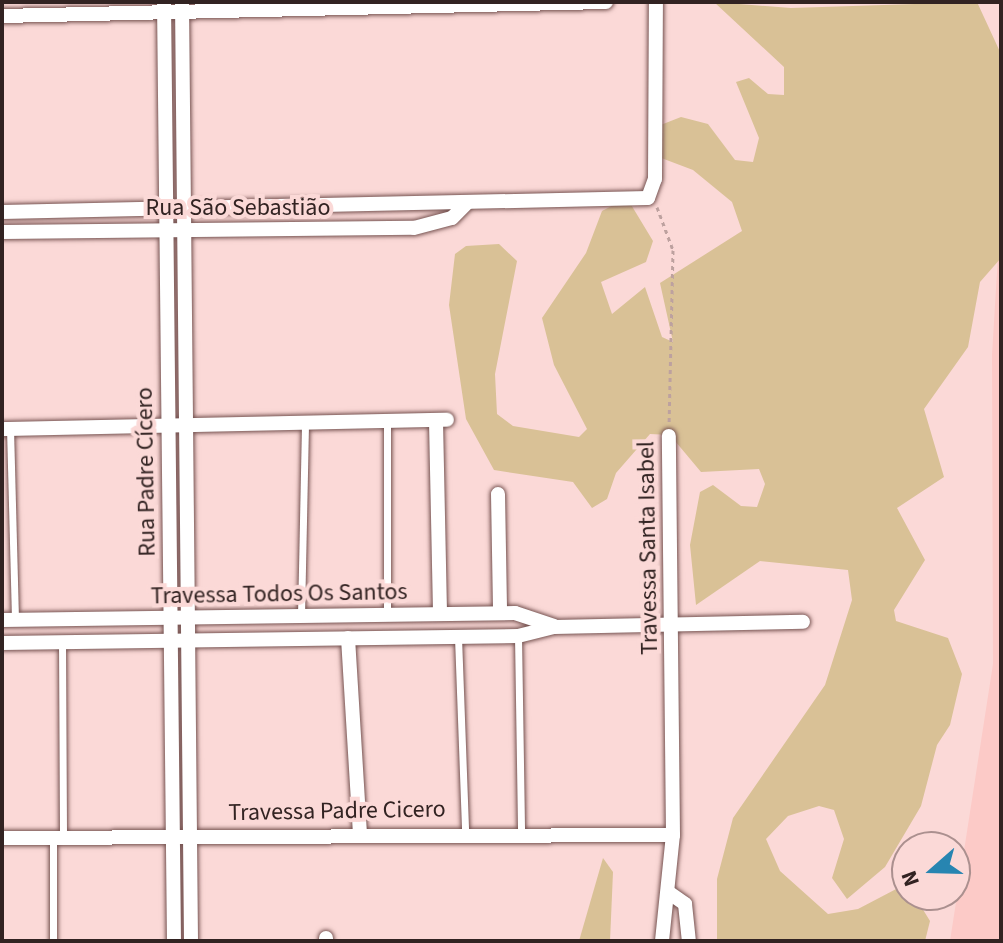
<!DOCTYPE html>
<html>
<head>
<meta charset="utf-8">
<style>
  body { margin:0 }
  #map { position:relative; width:1003px; height:943px; overflow:hidden; background:#fbd9d7; font-family:"Source Sans 3",sans-serif }
  div>[style] { position:absolute }
  [style*='--x'] { left:calc(var(--x)*1px); top:calc(var(--y)*1px); width:calc(var(--w)*1px); rotate:calc(var(--a)*1deg) }
  .built>* { inset:0; background:#fccac7 }
  .green>* { inset:0; background:#d9c196 }
  .path>* { height:3px; margin-top:-1.5px; transform-origin:0; background:repeating-linear-gradient(90deg,#bda19f 0 4px,transparent 0 8px) }
  .roads { filter:drop-shadow(0 0 2px #765351) drop-shadow(0 0 2px #765351) }
  .service>* { height:7px; margin:-3.5px; padding:0 3.5px; transform-origin:3.5px; border-radius:3.5px; background:#fff }
  .minor>* { height:14px; margin:-7px; padding:0 7px; transform-origin:7px; border-radius:7px; background:#fff }
  span { translate:-50% -50%; white-space:nowrap; text-align:center; line-height:1.15; -webkit-text-stroke:8px #fbd9d7; paint-order:stroke }
  .street-label { font-size:24px; color:#322322 }
  .frame { position:absolute; inset:0; border:4px solid #322322; pointer-events:none }
  .north { position:absolute; left:891px; top:831px; width:80px; height:80px; box-sizing:border-box; background:#fbd9d7; border:2px solid #ab908f; border-radius:50%; rotate:250deg; font-size:22px; font-weight:700; line-height:32px; text-align:center; color:#322322 }
  .north::after { content:''; display:block; margin:auto; width:28px; height:36px; background:#2785b1; clip-path:polygon(50% 0,100% 100%,50% 72%,0 100%) }
</style>
</head>
<body>
<div id="map">
  <div class="built">
    <div style="clip-path:polygon(1001px 206px,1001px 941px,950px 941px,993px 664px,992px 355px)"></div>
  </div>
  <div class="green">
    <div style="clip-path:polygon(714px 2px,791px 8px,977px 2px,1001px 54px,1001px 258px,980px 282px,968px 347px,924px 409px,944px 477px,897px 508px,925px 560px,894px 610px,896px 621px,948px 638px,962px 674px,950px 725px,937px 745px,921px 806px,885px 867px,847px 899px,832px 878px,844px 839px,834px 810px,819px 806px,788px 816px,766px 839px,780px 871px,828px 914px,858px 909px,900px 887px,914px 895px,930px 921px,925px 941px,717px 941px,717px 879px,733px 818px,825px 685px,852px 600px,848px 570px,760px 561px,696px 605px,690px 545px,700px 492px,713px 485px,741px 506px,757px 507px,765px 484px,759px 469px,701px 472px,670px 435px,650px 434px,616px 473px,607px 499px,592px 508px,573px 482px,494px 470px,466px 419px,449px 305px,455px 254px,466px 246px,499px 244px,517px 261px,495px 374px,497px 414px,513px 426px,579px 437px,587px 429px,554px 365px,542px 318px,586px 253px,602px 211px,627px 198px,653px 241px,646px 262px,601px 282px,612px 314px,645px 287px,662px 337px,673px 342px,660px 283px,742px 231px,732px 202px,693px 170px,656px 156px,658px 126px,681px 117px,708px 124px,735px 160px,753px 162px,759px 138px,736px 82px,749px 78px,768px 94px,784px 95px,784px 67px)"></div>
    <div style="clip-path:polygon(603px 858px,613px 872px,610px 941px,579px 941px)"></div>
  </div>
  <div class="path">
    <div style="--x:657;--y:207;--w:46;--a:69.6"></div>
    <div style="--x:673;--y:250;--w:174;--a:91.3"></div>
  </div>
  <div class="roads">
    <div class="service">
      <div style="--x:10;--y:428;--w:192;--a:88.5"></div>
      <div style="--x:387;--y:615;--w:190;--a:-90"></div>
      <div style="--x:301;--y:616;--w:189;--a:-88.8"></div>
      <div style="--x:518;--y:636;--w:196;--a:89.1"></div>
      <div style="--x:458;--y:637;--w:194;--a:87.9"></div>
      <div style="--x:62;--y:642;--w:194;--a:89.7"></div>
      <div style="--x:53;--y:941;--w:104;--a:-90"></div>
    </div>
    <div class="minor">
      <div style="--x:164;--y:2;--w:939;--a:89.39"></div>
      <div style="--x:182;--y:2;--w:939;--a:89.45"></div>
      <div style="--x:2;--y:16;--w:604;--a:-1.33"></div>
      <div style="--x:2;--y:212;--w:646;--a:-1.24"></div>
      <div style="--x:648;--y:198;--w:20;--a:-70"></div>
      <div style="--x:655;--y:179;--w:177;--a:-89.7"></div>
      <div style="--x:2;--y:232;--w:412;--a:-0.6"></div>
      <div style="--x:414;--y:228;--w:39;--a:-15"></div>
      <div style="--x:452;--y:218;--w:21;--a:-45"></div>
      <div style="--x:436;--y:421;--w:193;--a:88.8"></div>
      <div style="--x:2;--y:429;--w:445;--a:-1.2"></div>
      <div style="--x:498;--y:494;--w:119;--a:89"></div>
      <div style="--x:2;--y:620;--w:513;--a:-0.78"></div>
      <div style="--x:515;--y:613;--w:41;--a:18.4"></div>
      <div style="--x:348;--y:638;--w:195;--a:86.5"></div>
      <div style="--x:2;--y:643;--w:516;--a:-0.78"></div>
      <div style="--x:518;--y:636;--w:37;--a:-14"></div>
      <div style="--x:554;--y:627;--w:249;--a:-1.2"></div>
      <div style="--x:2;--y:838;--w:671;--a:-0.26"></div>
      <div style="--x:668;--y:892;--w:21;--a:35"></div>
      <div style="--x:685;--y:904;--w:37;--a:84"></div>
      <div style="--x:326;--y:938;--w:3;--a:90"></div>
      <div style="--x:662;--y:941;--w:107;--a:-84.1"></div>
      <div style="--x:673;--y:835;--w:399;--a:-90.6"></div>
    </div>
  </div>
  <div class="street-label">
    <span style="left:238px;top:208px">Rua São Sebastião</span>
    <span style="left:146px;top:472px;rotate:-91deg">Rua Padre Cícero</span>
    <span style="left:648px;top:548px;rotate:-91deg">Travessa Santa Isabel</span>
    <span style="left:279px;top:594px;rotate:-1deg">Travessa Todos Os Santos</span>
    <span style="left:337px;top:811px;rotate:-1deg">Travessa Padre Cicero</span>
  </div>
  <div class="frame"></div>
  <div class="north">N</div>
</div>
</body>
</html>
